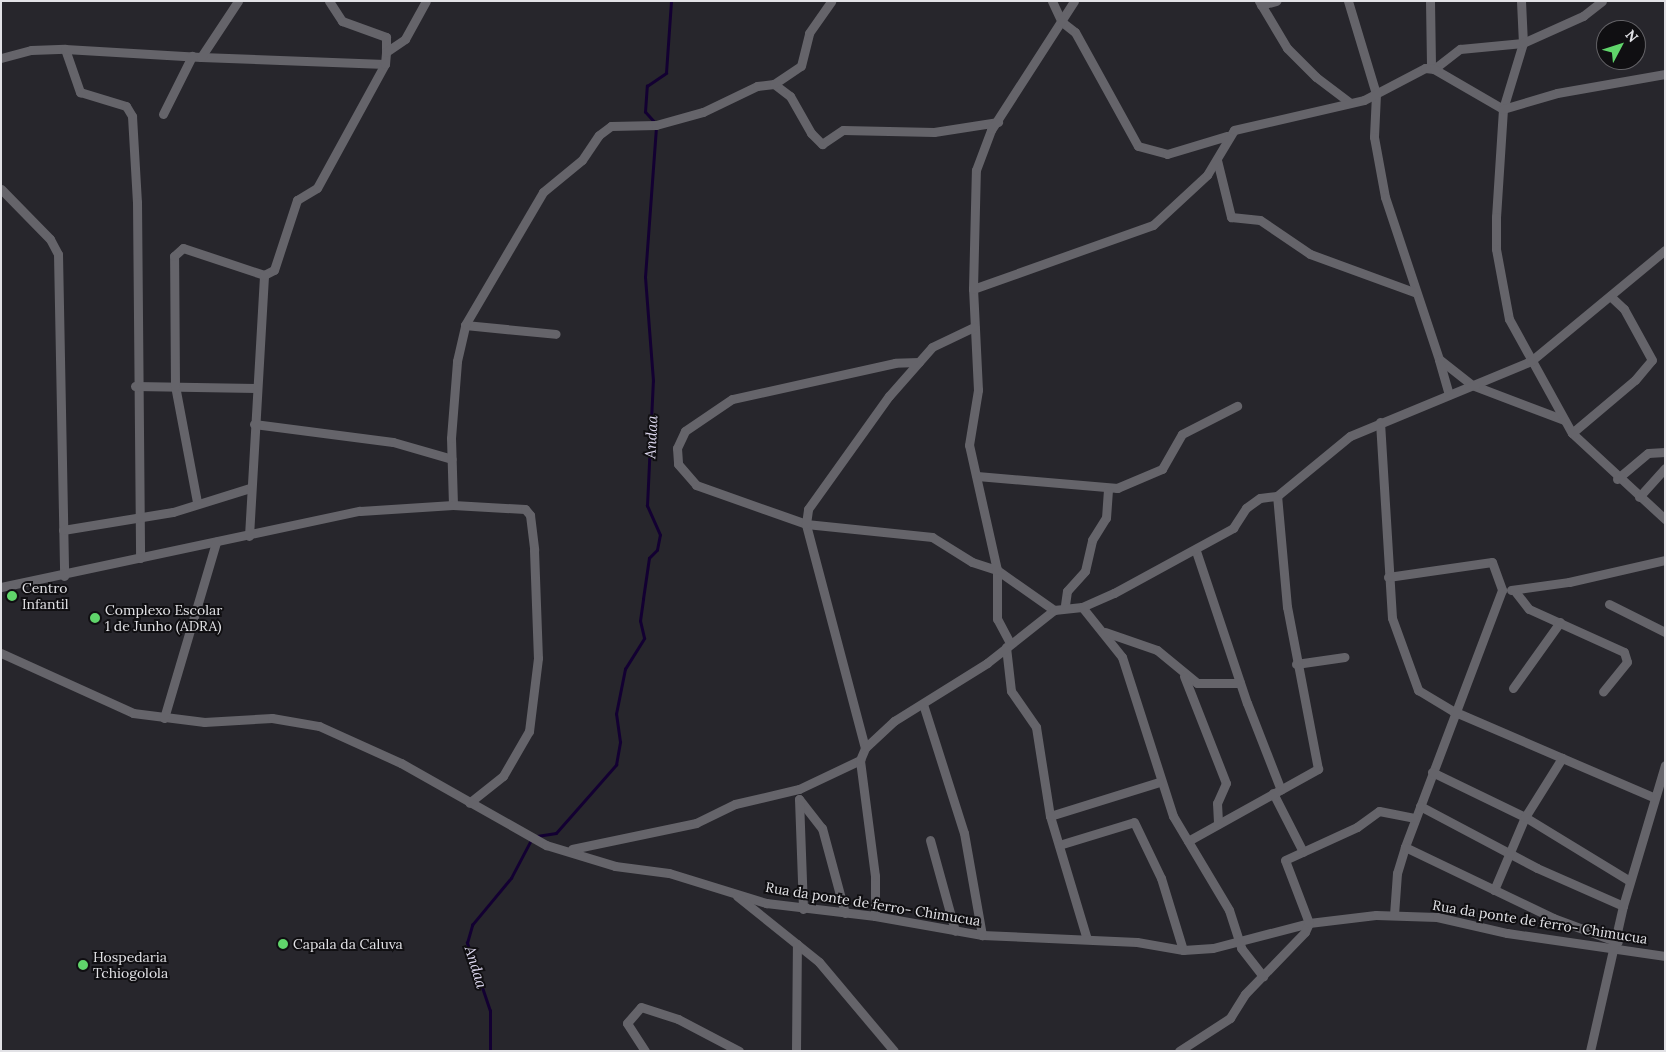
<!DOCTYPE html>
<html>
<head>
<meta charset="utf-8">
<style>
  body { margin:0 }
  #map { position:relative; width:1666px; height:1052px; overflow:hidden; background:#27262c; font-family:Lora,serif }
  div>[style] { position:absolute }
  [style*='--x'] { left:calc(var(--x)*1px); top:calc(var(--y)*1px); width:calc(var(--w)*1px); rotate:calc(var(--a)*1deg) }
  .stream>* { height:2.5px; margin:-1.25px; padding:0 1.25px; transform-origin:1.25px; border-radius:1.25px; background:#130032 }
  .minor>* { height:9px; margin:-4.5px; padding:0 4.5px; transform-origin:4.5px; border-radius:4.5px; background:#65646a }
  .dots>* { width:14px; height:14px; translate:-50% -50%; box-sizing:border-box; border:2px solid #100f12; border-radius:50% }
  span { translate:-50% -50%; white-space:nowrap; text-align:center; line-height:1.15; -webkit-text-stroke:4px #100f12; paint-order:stroke }
  .poi-label { font-size:14px; color:#e2e2e6 }
  .left { translate:0 -50%; text-align:left }
  .street-label { font-size:14px; color:#e2e2e6 }
  .water-label { font-size:15px; color:#dcd7ee; font-style:italic }
  .frame { position:absolute; inset:0; border:2px solid #e2e2e6; pointer-events:none }
  .north { position:absolute; left:1596px; top:20px; width:50px; height:50px; box-sizing:border-box; background:#100f12; border:1px solid #646367; border-radius:50%; rotate:50deg; font-size:14px; font-weight:700; line-height:20px; text-align:center; color:#e2e2e6 }
  .north::after { content:''; display:block; margin:auto; width:18px; height:22px; background:#60d56b; clip-path:polygon(50% 0,100% 100%,50% 72%,0 100%) }
</style>
</head>
<body>
<div id="map">
  <div class="stream">
    <div style="--x:654;--y:122;--w:13;--a:-132"></div>
    <div style="--x:645;--y:112;--w:26;--a:-86"></div>
    <div style="--x:647;--y:86;--w:23;--a:-34"></div>
    <div style="--x:666;--y:73;--w:72;--a:-86"></div>
    <div style="--x:537;--y:836;--w:19;--a:-9"></div>
    <div style="--x:556;--y:833;--w:91;--a:-48.6"></div>
    <div style="--x:616;--y:765;--w:23;--a:-80"></div>
    <div style="--x:620;--y:742;--w:28;--a:-98"></div>
    <div style="--x:616;--y:714;--w:46;--a:-78.7"></div>
    <div style="--x:625;--y:669;--w:36;--a:-58"></div>
    <div style="--x:644;--y:638;--w:17;--a:-103"></div>
    <div style="--x:640;--y:621;--w:22;--a:-82"></div>
    <div style="--x:643;--y:599;--w:41;--a:-81.7"></div>
    <div style="--x:649;--y:558;--w:11;--a:-45"></div>
    <div style="--x:657;--y:550;--w:15;--a:-79"></div>
    <div style="--x:660;--y:535;--w:32;--a:-114"></div>
    <div style="--x:647;--y:506;--w:125;--a:-87.3"></div>
    <div style="--x:653;--y:381;--w:104;--a:-94.4"></div>
    <div style="--x:645;--y:277;--w:150;--a:-85.8"></div>
    <div style="--x:490;--y:1051;--w:40;--a:-90"></div>
    <div style="--x:490;--y:1011;--w:72;--a:-108.7"></div>
    <div style="--x:467;--y:943;--w:19;--a:-74"></div>
    <div style="--x:472;--y:925;--w:61;--a:-50.3"></div>
    <div style="--x:511;--y:878;--w:41;--a:-62.2"></div>
  </div>
  <div class="minor">
    <div style="--x:329;--y:1;--w:24;--a:57"></div>
    <div style="--x:342;--y:21;--w:47;--a:20"></div>
    <div style="--x:386;--y:37;--w:15;--a:90"></div>
    <div style="--x:1052;--y:1;--w:23;--a:65"></div>
    <div style="--x:1062;--y:22;--w:16;--a:38"></div>
    <div style="--x:1075;--y:32;--w:130;--a:61.1"></div>
    <div style="--x:1138;--y:146;--w:30;--a:15"></div>
    <div style="--x:1167;--y:154;--w:63;--a:-16.7"></div>
    <div style="--x:1259;--y:1;--w:55;--a:59.2"></div>
    <div style="--x:1287;--y:48;--w:41;--a:45"></div>
    <div style="--x:1316;--y:77;--w:41;--a:37.1"></div>
    <div style="--x:1348;--y:1;--w:97;--a:73.2"></div>
    <div style="--x:1376;--y:94;--w:43;--a:92.7"></div>
    <div style="--x:1374;--y:137;--w:61;--a:79.6"></div>
    <div style="--x:1385;--y:197;--w:171;--a:71.6"></div>
    <div style="--x:1439;--y:359;--w:42;--a:38.2"></div>
    <div style="--x:1472;--y:385;--w:98;--a:20.8"></div>
    <div style="--x:1430;--y:1;--w:67;--a:89.1"></div>
    <div style="--x:1521;--y:1;--w:42;--a:87.3"></div>
    <div style="--x:1523;--y:43;--w:69;--a:106.9"></div>
    <div style="--x:1503;--y:109;--w:108;--a:93.7"></div>
    <div style="--x:1496;--y:217;--w:32;--a:90"></div>
    <div style="--x:1496;--y:249;--w:71;--a:79.5"></div>
    <div style="--x:1509;--y:319;--w:130;--a:61.1"></div>
    <div style="--x:1572;--y:433;--w:127;--a:42.8"></div>
    <div style="--x:1261;--y:5;--w:16;--a:-15"></div>
    <div style="--x:65;--y:49;--w:46;--a:70.8"></div>
    <div style="--x:80;--y:92;--w:48;--a:16.9"></div>
    <div style="--x:126;--y:106;--w:12;--a:59"></div>
    <div style="--x:132;--y:116;--w:86;--a:86.7"></div>
    <div style="--x:137;--y:202;--w:356;--a:89.5"></div>
    <div style="--x:201;--y:57;--w:184;--a:2.2"></div>
    <div style="--x:1;--y:58;--w:31;--a:-15"></div>
    <div style="--x:31;--y:50;--w:34;--a:-2"></div>
    <div style="--x:65;--y:49;--w:136;--a:3.4"></div>
    <div style="--x:201;--y:57;--w:67;--a:-56.5"></div>
    <div style="--x:1434;--y:69;--w:33;--a:-38"></div>
    <div style="--x:1460;--y:49;--w:63;--a:-5.4"></div>
    <div style="--x:1523;--y:43;--w:66;--a:-24.2"></div>
    <div style="--x:1583;--y:16;--w:24;--a:-38"></div>
    <div style="--x:774;--y:84;--w:20;--a:37"></div>
    <div style="--x:790;--y:96;--w:43;--a:60.4"></div>
    <div style="--x:811;--y:133;--w:16;--a:45"></div>
    <div style="--x:822;--y:144;--w:25;--a:-34"></div>
    <div style="--x:843;--y:130;--w:91;--a:1.3"></div>
    <div style="--x:934;--y:132;--w:65;--a:-8.9"></div>
    <div style="--x:163;--y:114;--w:65;--a:-63.4"></div>
    <div style="--x:1217;--y:160;--w:59;--a:76.2"></div>
    <div style="--x:1231;--y:217;--w:29;--a:6"></div>
    <div style="--x:1260;--y:220;--w:60;--a:34.2"></div>
    <div style="--x:1310;--y:254;--w:111;--a:20.1"></div>
    <div style="--x:1;--y:189;--w:70;--a:45.6"></div>
    <div style="--x:50;--y:239;--w:17;--a:62"></div>
    <div style="--x:58;--y:254;--w:322;--a:88.9"></div>
    <div style="--x:973;--y:289;--w:191;--a:-19.6"></div>
    <div style="--x:1153;--y:225;--w:74;--a:-42.8"></div>
    <div style="--x:1207;--y:175;--w:52;--a:-59"></div>
    <div style="--x:1234;--y:130;--w:133;--a:-13"></div>
    <div style="--x:1364;--y:100;--w:69;--a:-27.7"></div>
    <div style="--x:1425;--y:68;--w:9;--a:6"></div>
    <div style="--x:1434;--y:69;--w:80;--a:30.1"></div>
    <div style="--x:1503;--y:109;--w:56;--a:-16.5"></div>
    <div style="--x:1557;--y:93;--w:110;--a:-10"></div>
    <div style="--x:465;--y:325;--w:91;--a:5.6"></div>
    <div style="--x:1439;--y:360;--w:36;--a:74"></div>
    <div style="--x:919;--y:362;--w:24;--a:178"></div>
    <div style="--x:895;--y:363;--w:167;--a:167.5"></div>
    <div style="--x:732;--y:399;--w:57;--a:145.8"></div>
    <div style="--x:685;--y:431;--w:19;--a:115"></div>
    <div style="--x:677;--y:448;--w:16;--a:86"></div>
    <div style="--x:678;--y:464;--w:28;--a:49"></div>
    <div style="--x:696;--y:485;--w:117;--a:19.5"></div>
    <div style="--x:806;--y:524;--w:127;--a:5.9"></div>
    <div style="--x:932;--y:537;--w:47;--a:32"></div>
    <div style="--x:972;--y:562;--w:26;--a:18"></div>
    <div style="--x:997;--y:570;--w:70;--a:35.1"></div>
    <div style="--x:135;--y:386;--w:122;--a:0.9"></div>
    <div style="--x:1380;--y:422;--w:196;--a:86.5"></div>
    <div style="--x:1392;--y:618;--w:77;--a:70.1"></div>
    <div style="--x:1418;--y:690;--w:41;--a:31"></div>
    <div style="--x:1453;--y:711;--w:218;--a:23.3"></div>
    <div style="--x:254;--y:424;--w:140;--a:7.4"></div>
    <div style="--x:393;--y:442;--w:61;--a:16.1"></div>
    <div style="--x:1572;--y:433;--w:82;--a:-40.1"></div>
    <div style="--x:1635;--y:380;--w:26;--a:-50"></div>
    <div style="--x:1652;--y:360;--w:58;--a:-118.8"></div>
    <div style="--x:1624;--y:309;--w:19;--a:-137"></div>
    <div style="--x:977;--y:476;--w:141;--a:4.9"></div>
    <div style="--x:1117;--y:488;--w:49;--a:-22.9"></div>
    <div style="--x:1162;--y:469;--w:40;--a:-60.3"></div>
    <div style="--x:1182;--y:434;--w:62;--a:-27"></div>
    <div style="--x:1617;--y:479;--w:40;--a:-40"></div>
    <div style="--x:1648;--y:453;--w:17;--a:-3"></div>
    <div style="--x:1639;--y:497;--w:39;--a:-48"></div>
    <div style="--x:197;--y:502;--w:118;--a:-100.7"></div>
    <div style="--x:175;--y:386;--w:130;--a:-90.4"></div>
    <div style="--x:174;--y:256;--w:12;--a:-42"></div>
    <div style="--x:183;--y:248;--w:85;--a:18.4"></div>
    <div style="--x:453;--y:505;--w:67;--a:-91.7"></div>
    <div style="--x:451;--y:438;--w:77;--a:-85.5"></div>
    <div style="--x:457;--y:361;--w:37;--a:-77"></div>
    <div style="--x:465;--y:325;--w:154;--a:-59.6"></div>
    <div style="--x:543;--y:192;--w:50;--a:-39.4"></div>
    <div style="--x:582;--y:160;--w:30;--a:-56"></div>
    <div style="--x:599;--y:135;--w:15;--a:-37"></div>
    <div style="--x:611;--y:126;--w:45;--a:-1.3"></div>
    <div style="--x:656;--y:125;--w:49;--a:-15.5"></div>
    <div style="--x:703;--y:112;--w:60;--a:-25.7"></div>
    <div style="--x:757;--y:86;--w:17;--a:-7"></div>
    <div style="--x:774;--y:84;--w:32;--a:-34"></div>
    <div style="--x:801;--y:66;--w:34;--a:-76"></div>
    <div style="--x:809;--y:33;--w:39;--a:-55"></div>
    <div style="--x:63;--y:530;--w:111;--a:-9.3"></div>
    <div style="--x:173;--y:512;--w:81;--a:-17.3"></div>
    <div style="--x:249;--y:536;--w:261;--a:-86.7"></div>
    <div style="--x:264;--y:275;--w:11;--a:-27"></div>
    <div style="--x:274;--y:270;--w:74;--a:-71.8"></div>
    <div style="--x:297;--y:200;--w:23;--a:-31"></div>
    <div style="--x:317;--y:188;--w:141;--a:-61.3"></div>
    <div style="--x:385;--y:64;--w:12;--a:-85"></div>
    <div style="--x:386;--y:52;--w:23;--a:-34"></div>
    <div style="--x:405;--y:39;--w:43;--a:-61.1"></div>
    <div style="--x:1196;--y:551;--w:160;--a:71.5"></div>
    <div style="--x:1247;--y:703;--w:93;--a:68.7"></div>
    <div style="--x:1388;--y:577;--w:105;--a:-8.2"></div>
    <div style="--x:1492;--y:562;--w:30;--a:70"></div>
    <div style="--x:1502;--y:590;--w:275;--a:110.7"></div>
    <div style="--x:1405;--y:847;--w:27;--a:107"></div>
    <div style="--x:1397;--y:873;--w:42;--a:94.1"></div>
    <div style="--x:1;--y:587;--w:367;--a:-12"></div>
    <div style="--x:360;--y:511;--w:93;--a:-3.7"></div>
    <div style="--x:453;--y:505;--w:72;--a:3.2"></div>
    <div style="--x:525;--y:509;--w:8;--a:50"></div>
    <div style="--x:530;--y:515;--w:35;--a:83"></div>
    <div style="--x:534;--y:550;--w:108;--a:87.9"></div>
    <div style="--x:538;--y:658;--w:74;--a:97"></div>
    <div style="--x:529;--y:731;--w:52;--a:120"></div>
    <div style="--x:503;--y:776;--w:43;--a:141.5"></div>
    <div style="--x:1511;--y:590;--w:59;--a:-7.9"></div>
    <div style="--x:1569;--y:582;--w:98;--a:-12.9"></div>
    <div style="--x:1514;--y:590;--w:24;--a:52"></div>
    <div style="--x:1529;--y:609;--w:104;--a:24.4"></div>
    <div style="--x:1624;--y:652;--w:10;--a:73"></div>
    <div style="--x:1627;--y:662;--w:38;--a:129"></div>
    <div style="--x:1609;--y:604;--w:63;--a:26.6"></div>
    <div style="--x:1065;--y:605;--w:14;--a:-82"></div>
    <div style="--x:1067;--y:591;--w:27;--a:-48"></div>
    <div style="--x:1085;--y:571;--w:32;--a:-77"></div>
    <div style="--x:1092;--y:540;--w:26;--a:-58"></div>
    <div style="--x:1106;--y:518;--w:28;--a:-86"></div>
    <div style="--x:1082;--y:607;--w:64;--a:51.3"></div>
    <div style="--x:1122;--y:657;--w:167;--a:72.2"></div>
    <div style="--x:1173;--y:816;--w:109;--a:59.2"></div>
    <div style="--x:1229;--y:910;--w:40;--a:72"></div>
    <div style="--x:1241;--y:948;--w:36;--a:52"></div>
    <div style="--x:1105;--y:632;--w:55;--a:19.1"></div>
    <div style="--x:1157;--y:650;--w:52;--a:39.5"></div>
    <div style="--x:1197;--y:683;--w:43;--a:0"></div>
    <div style="--x:1010;--y:643;--w:27;--a:-118"></div>
    <div style="--x:997;--y:619;--w:49;--a:-90"></div>
    <div style="--x:997;--y:570;--w:128;--a:-102.6"></div>
    <div style="--x:969;--y:445;--w:56;--a:-80.7"></div>
    <div style="--x:978;--y:390;--w:101;--a:-92.8"></div>
    <div style="--x:973;--y:289;--w:119;--a:-88.6"></div>
    <div style="--x:976;--y:170;--w:43;--a:-69.4"></div>
    <div style="--x:991;--y:130;--w:153;--a:-57.2"></div>
    <div style="--x:1006;--y:647;--w:44;--a:83.5"></div>
    <div style="--x:1011;--y:691;--w:44;--a:55.2"></div>
    <div style="--x:1036;--y:727;--w:90;--a:81.1"></div>
    <div style="--x:1050;--y:816;--w:128;--a:73.3"></div>
    <div style="--x:1;--y:653;--w:145;--a:24.4"></div>
    <div style="--x:133;--y:713;--w:72;--a:7.2"></div>
    <div style="--x:204;--y:722;--w:68;--a:-3.4"></div>
    <div style="--x:272;--y:718;--w:48;--a:9.7"></div>
    <div style="--x:319;--y:726;--w:90;--a:24.3"></div>
    <div style="--x:401;--y:763;--w:167;--a:29.5"></div>
    <div style="--x:546;--y:845;--w:72;--a:16.9"></div>
    <div style="--x:615;--y:866;--w:54;--a:7.4"></div>
    <div style="--x:669;--y:873;--w:102;--a:17.2"></div>
    <div style="--x:766;--y:903;--w:110;--a:6.8"></div>
    <div style="--x:875;--y:916;--w:109;--a:10.1"></div>
    <div style="--x:982;--y:935;--w:155;--a:2.6"></div>
    <div style="--x:1137;--y:942;--w:47;--a:9.9"></div>
    <div style="--x:1183;--y:950;--w:30;--a:-4"></div>
    <div style="--x:1213;--y:948;--w:99;--a:-14.6"></div>
    <div style="--x:1309;--y:923;--w:67;--a:-6.8"></div>
    <div style="--x:1376;--y:915;--w:61;--a:1.9"></div>
    <div style="--x:1437;--y:917;--w:72;--a:12.9"></div>
    <div style="--x:1507;--y:933;--w:160;--a:8.3"></div>
    <div style="--x:1296;--y:664;--w:49;--a:-8.3"></div>
    <div style="--x:1184;--y:676;--w:115;--a:68.6"></div>
    <div style="--x:1226;--y:783;--w:22;--a:114"></div>
    <div style="--x:1217;--y:803;--w:21;--a:87"></div>
    <div style="--x:1513;--y:688;--w:81;--a:-54.5"></div>
    <div style="--x:923;--y:704;--w:135;--a:72.4"></div>
    <div style="--x:964;--y:833;--w:104;--a:80"></div>
    <div style="--x:164;--y:718;--w:184;--a:-73.5"></div>
    <div style="--x:865;--y:748;--w:232;--a:-104.8"></div>
    <div style="--x:806;--y:524;--w:15;--a:-82"></div>
    <div style="--x:808;--y:509;--w:139;--a:-54.4"></div>
    <div style="--x:889;--y:396;--w:65;--a:-48.7"></div>
    <div style="--x:932;--y:347;--w:47;--a:-25.5"></div>
    <div style="--x:1432;--y:772;--w:103;--a:25.8"></div>
    <div style="--x:1525;--y:817;--w:123;--a:31.4"></div>
    <div style="--x:1273;--y:793;--w:66;--a:63"></div>
    <div style="--x:799;--y:799;--w:37;--a:52"></div>
    <div style="--x:822;--y:828;--w:88;--a:74.9"></div>
    <div style="--x:799;--y:799;--w:110;--a:87.9"></div>
    <div style="--x:1420;--y:806;--w:132;--a:27.9"></div>
    <div style="--x:1537;--y:868;--w:94;--a:23.8"></div>
    <div style="--x:1050;--y:816;--w:114;--a:-17.3"></div>
    <div style="--x:930;--y:840;--w:94;--a:74.6"></div>
    <div style="--x:1188;--y:841;--w:149;--a:-29"></div>
    <div style="--x:1318;--y:769;--w:165;--a:-100.8"></div>
    <div style="--x:1287;--y:607;--w:111;--a:-95.1"></div>
    <div style="--x:1059;--y:845;--w:78;--a:-17"></div>
    <div style="--x:1134;--y:822;--w:62;--a:64.3"></div>
    <div style="--x:1161;--y:878;--w:75;--a:73"></div>
    <div style="--x:1405;--y:847;--w:164;--a:25.6"></div>
    <div style="--x:1553;--y:918;--w:69;--a:20.3"></div>
    <div style="--x:572;--y:849;--w:127;--a:-11.8"></div>
    <div style="--x:696;--y:823;--w:43;--a:-26"></div>
    <div style="--x:735;--y:804;--w:66;--a:-13.2"></div>
    <div style="--x:799;--y:789;--w:68;--a:-25.4"></div>
    <div style="--x:1494;--y:890;--w:79;--a:-67"></div>
    <div style="--x:1525;--y:817;--w:70;--a:-57.9"></div>
    <div style="--x:737;--y:896;--w:105;--a:38.8"></div>
    <div style="--x:819;--y:962;--w:116;--a:49.9"></div>
    <div style="--x:875;--y:916;--w:40;--a:-90"></div>
    <div style="--x:875;--y:876;--w:117;--a:-97.4"></div>
    <div style="--x:860;--y:760;--w:13;--a:-67"></div>
    <div style="--x:865;--y:748;--w:40;--a:-43"></div>
    <div style="--x:894;--y:721;--w:110;--a:-31.9"></div>
    <div style="--x:987;--y:663;--w:85;--a:-38.3"></div>
    <div style="--x:1054;--y:610;--w:28;--a:-6"></div>
    <div style="--x:1082;--y:607;--w:35;--a:-24"></div>
    <div style="--x:1114;--y:593;--w:136;--a:-28.6"></div>
    <div style="--x:1233;--y:528;--w:24;--a:-57"></div>
    <div style="--x:1246;--y:508;--w:17;--a:-36"></div>
    <div style="--x:1260;--y:498;--w:17;--a:-7"></div>
    <div style="--x:1277;--y:496;--w:94;--a:-39.4"></div>
    <div style="--x:1350;--y:436;--w:196;--a:-22.5"></div>
    <div style="--x:1531;--y:361;--w:174;--a:-39.6"></div>
    <div style="--x:645;--y:1051;--w:33;--a:-123"></div>
    <div style="--x:627;--y:1023;--w:21;--a:-49"></div>
    <div style="--x:641;--y:1007;--w:39;--a:18"></div>
    <div style="--x:678;--y:1019;--w:69;--a:27.7"></div>
    <div style="--x:796;--y:1051;--w:107;--a:-89.5"></div>
    <div style="--x:1179;--y:1051;--w:61;--a:-32.9"></div>
    <div style="--x:1230;--y:1018;--w:28;--a:-58"></div>
    <div style="--x:1245;--y:994;--w:86;--a:-45.9"></div>
    <div style="--x:1305;--y:932;--w:10;--a:-66"></div>
    <div style="--x:1309;--y:923;--w:67;--a:-110.9"></div>
    <div style="--x:1285;--y:860;--w:79;--a:-24.6"></div>
    <div style="--x:1357;--y:827;--w:27;--a:-36"></div>
    <div style="--x:1379;--y:811;--w:37;--a:11"></div>
    <div style="--x:1590;--y:1051;--w:149;--a:-77.2"></div>
    <div style="--x:1623;--y:906;--w:147;--a:-73.4"></div>
  </div>
  <div class="dots">
    <div style="left:12px;top:596px;background:#60d56b"></div>
    <div style="left:95px;top:618px;background:#60d56b"></div>
    <div style="left:283px;top:944px;background:#60d56b"></div>
    <div style="left:83px;top:965px;background:#60d56b"></div>
  </div>
  <div class="poi-label">
    <span class="left" style="left:22px;top:596px">Centro<br>Infantil</span>
    <span class="left" style="left:105px;top:618px">Complexo Escolar<br>1 de Junho (ADRA)</span>
    <span class="left" style="left:293px;top:944px">Capala da Caluva</span>
    <span class="left" style="left:93px;top:965px">Hospedaria<br>Tchiogolola</span>
  </div>
  <div class="street-label">
    <span style="left:873px;top:904px;rotate:9deg">Rua da ponte de ferro- Chimucua</span>
    <span style="left:1540px;top:922px;rotate:9deg">Rua da ponte de ferro- Chimucua</span>
  </div>
  <div class="water-label">
    <span style="left:651px;top:437px;rotate:-87deg">Andaa</span>
    <span style="left:476px;top:967px;rotate:73deg">Andaa</span>
  </div>
  <div class="frame"></div>
  <div class="north">N</div>
</div>
</body>
</html>
